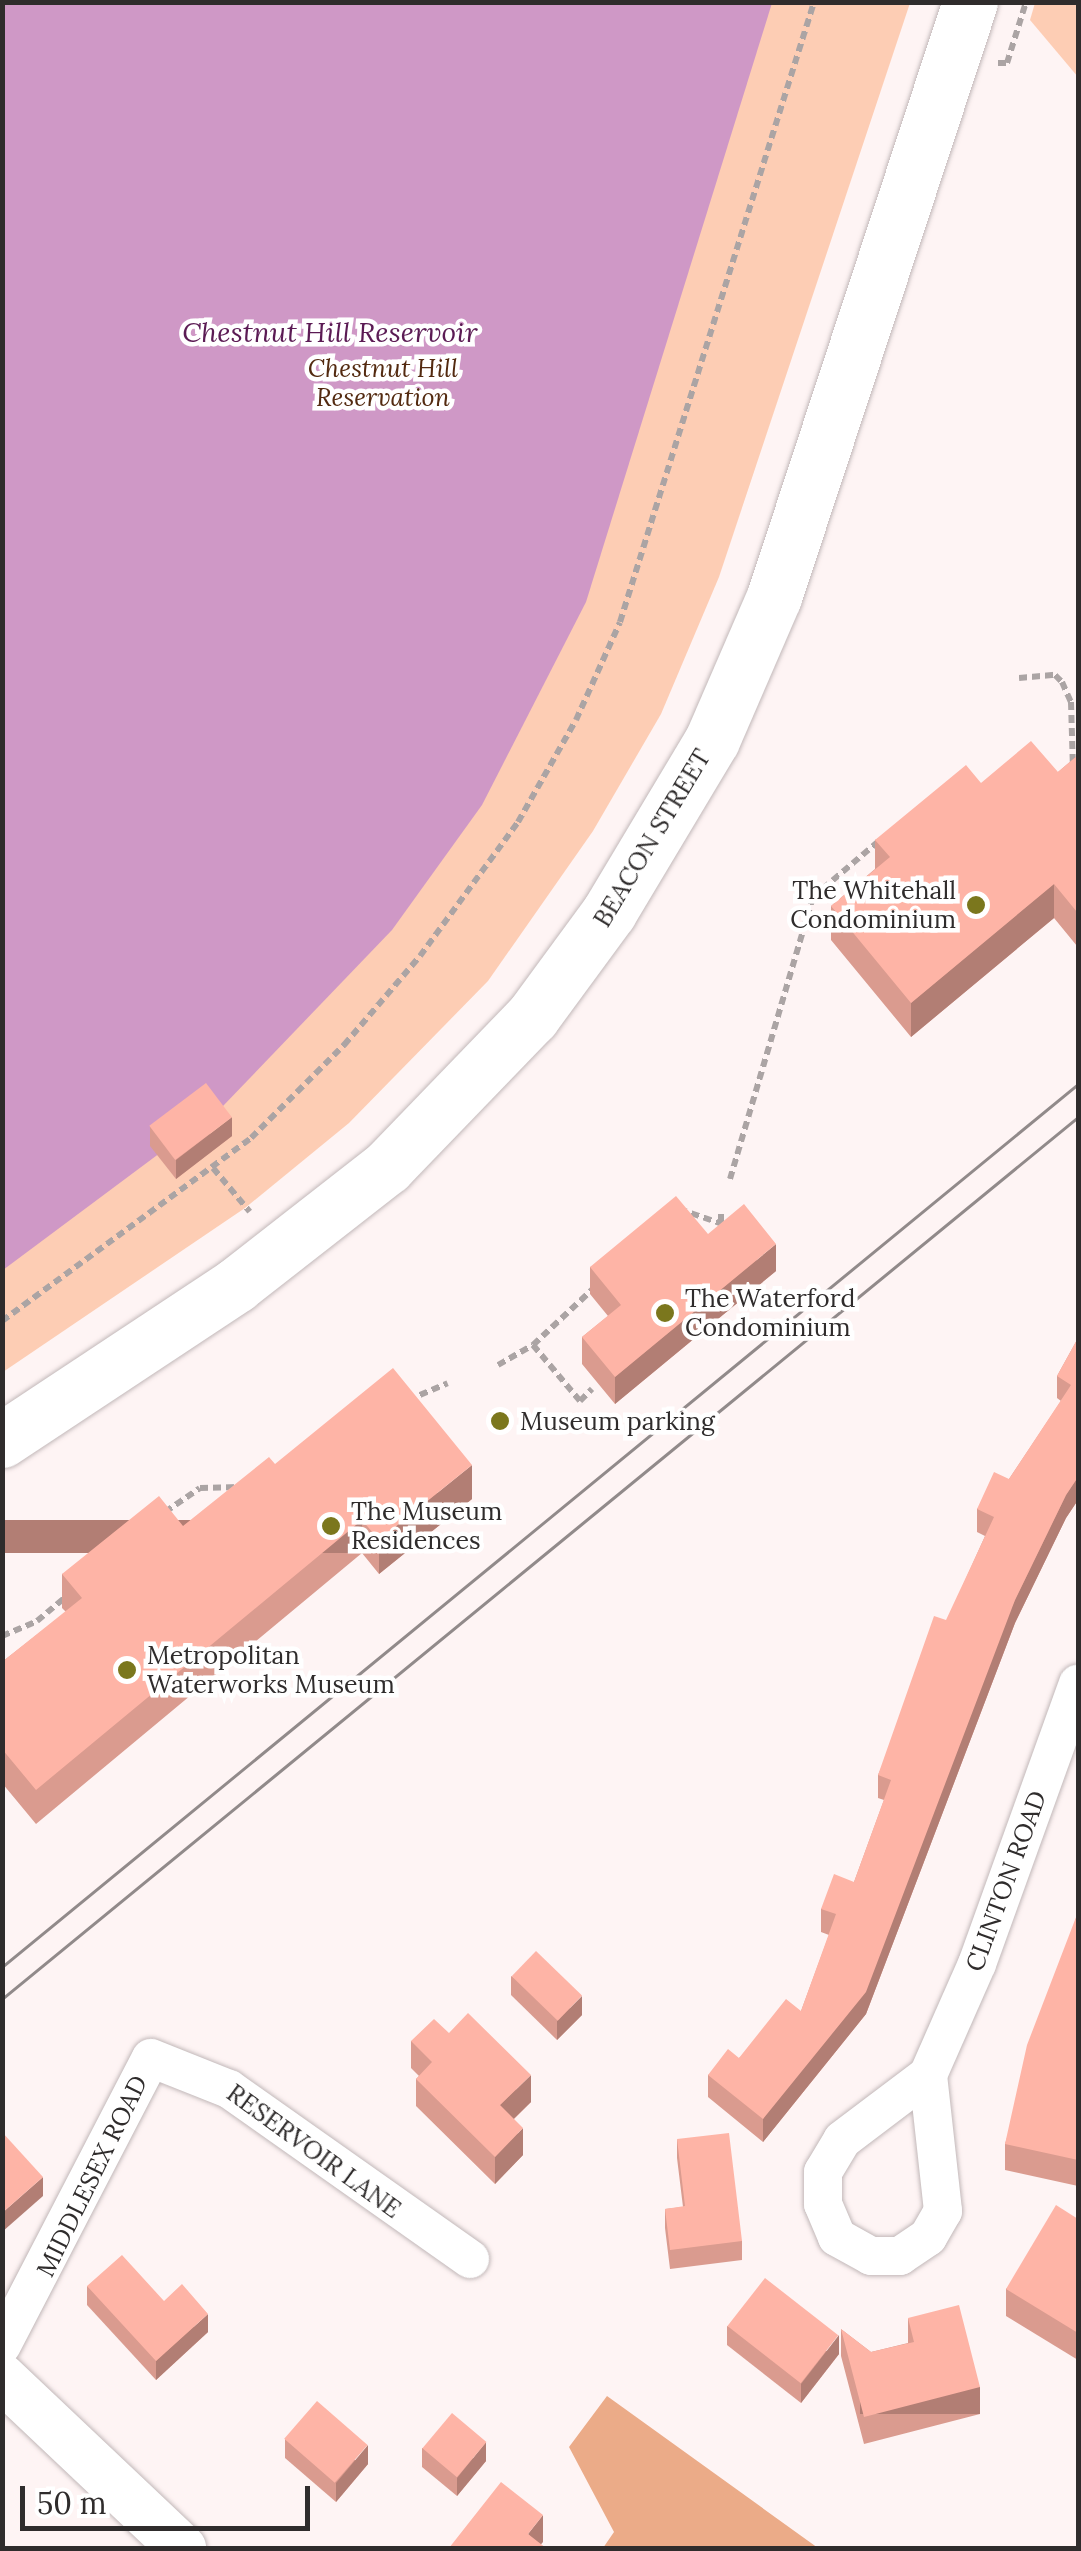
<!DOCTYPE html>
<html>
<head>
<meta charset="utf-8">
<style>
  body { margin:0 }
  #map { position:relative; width:1081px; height:2551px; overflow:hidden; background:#fef4f4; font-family:Lora,serif }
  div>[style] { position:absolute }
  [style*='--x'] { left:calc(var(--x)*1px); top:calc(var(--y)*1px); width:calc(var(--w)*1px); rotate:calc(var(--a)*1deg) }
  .green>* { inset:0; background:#fdcdb4 }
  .forest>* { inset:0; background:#ebab88 }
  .water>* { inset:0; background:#cf98c6 }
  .path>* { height:6px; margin-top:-3px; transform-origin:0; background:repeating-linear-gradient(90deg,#aba4a4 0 8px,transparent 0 13px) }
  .roads { filter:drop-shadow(0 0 2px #c2b8b9) drop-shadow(0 0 2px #c2b8b9) }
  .minor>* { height:38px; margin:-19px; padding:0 19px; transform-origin:19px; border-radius:19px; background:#fff }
  .tertiary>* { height:48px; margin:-24px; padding:0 24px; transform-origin:24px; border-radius:24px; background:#fff }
  .primary>* { height:55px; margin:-27.5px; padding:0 27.5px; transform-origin:27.5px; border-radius:27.5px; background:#fff }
  .tram>* { height:2.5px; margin:-1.25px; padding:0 1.25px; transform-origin:1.25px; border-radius:1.25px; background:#918a8a }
  .wall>* { inset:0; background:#da9b8f }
  .shaded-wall>* { inset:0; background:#b27e74; transform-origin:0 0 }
  .building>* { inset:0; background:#feb4a6; transform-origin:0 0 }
  .dots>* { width:28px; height:28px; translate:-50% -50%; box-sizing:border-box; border:5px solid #fff; border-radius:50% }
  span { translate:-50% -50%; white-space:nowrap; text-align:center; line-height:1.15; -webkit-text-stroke:9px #fff; paint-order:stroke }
  .park-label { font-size:25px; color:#532a10; font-style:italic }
  .street-label { font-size:25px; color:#2f2c2c }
  .poi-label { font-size:25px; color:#2f2c2c }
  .right { translate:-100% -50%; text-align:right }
  .left { translate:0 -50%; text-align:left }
  .water-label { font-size:28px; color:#5b1b54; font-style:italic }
  .frame { position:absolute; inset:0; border:5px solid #2f2c2c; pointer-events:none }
  .scale { position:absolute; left:20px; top:2486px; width:290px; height:45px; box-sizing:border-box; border:5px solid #2f2c2c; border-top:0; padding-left:12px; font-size:30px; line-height:35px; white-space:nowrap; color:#2f2c2c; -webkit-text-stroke:8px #fff; paint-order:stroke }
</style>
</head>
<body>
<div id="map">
  <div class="green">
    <div style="clip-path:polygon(3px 3px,910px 3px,719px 577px,661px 714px,593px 831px,488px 981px,349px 1123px,245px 1208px,3px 1372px)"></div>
    <div style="clip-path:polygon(1035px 3px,1078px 3px,1078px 77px,1030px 20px)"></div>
  </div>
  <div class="forest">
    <div style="clip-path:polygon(607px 2396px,818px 2548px,603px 2548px,614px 2532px,569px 2447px)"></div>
  </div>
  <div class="water">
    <div style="clip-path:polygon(3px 3px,772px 3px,586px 602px,482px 805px,392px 930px,223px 1106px,3px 1270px)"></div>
  </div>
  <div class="path">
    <div style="--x:998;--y:63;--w:9;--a:0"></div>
    <div style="--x:1007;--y:63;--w:64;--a:-72.7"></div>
    <div style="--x:1019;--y:678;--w:36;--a:-5"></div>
    <div style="--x:1055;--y:675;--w:10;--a:45"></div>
    <div style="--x:1062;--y:682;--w:22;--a:66"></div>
    <div style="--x:1071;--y:702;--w:66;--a:88.3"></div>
    <div style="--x:213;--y:1168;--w:57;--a:49.9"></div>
    <div style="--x:730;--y:1179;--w:294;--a:-73.6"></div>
    <div style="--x:813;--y:897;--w:88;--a:-40.4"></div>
    <div style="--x:679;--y:1209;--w:52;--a:19.1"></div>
    <div style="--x:721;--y:1214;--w:11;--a:90"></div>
    <div style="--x:2;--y:1321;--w:309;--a:-36.3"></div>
    <div style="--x:251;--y:1138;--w:132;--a:-45"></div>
    <div style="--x:344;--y:1045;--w:117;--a:-49.5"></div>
    <div style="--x:420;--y:956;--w:166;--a:-53.8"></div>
    <div style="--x:518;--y:822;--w:117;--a:-60.4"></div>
    <div style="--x:576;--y:720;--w:107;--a:-65.8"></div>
    <div style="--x:620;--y:622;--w:650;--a:-72.62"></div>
    <div style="--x:533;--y:1345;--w:73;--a:50"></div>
    <div style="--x:580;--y:1401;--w:17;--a:-45"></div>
    <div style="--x:498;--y:1365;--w:40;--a:-29.7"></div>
    <div style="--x:533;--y:1345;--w:83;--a:-43.1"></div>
    <div style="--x:408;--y:1400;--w:43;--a:-23"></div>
    <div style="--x:165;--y:1512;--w:42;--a:-34.4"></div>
    <div style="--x:200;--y:1488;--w:40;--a:-1.4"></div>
    <div style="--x:2;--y:1636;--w:38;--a:-23"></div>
    <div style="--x:37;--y:1621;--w:40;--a:-40"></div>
  </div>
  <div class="roads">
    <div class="minor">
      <div style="--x:928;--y:2075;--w:137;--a:83.7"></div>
      <div style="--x:943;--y:2211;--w:30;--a:120"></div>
      <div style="--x:928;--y:2237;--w:34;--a:146"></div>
      <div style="--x:900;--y:2256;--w:29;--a:180"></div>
      <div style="--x:871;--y:2256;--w:39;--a:-151"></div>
      <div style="--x:837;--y:2237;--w:36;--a:-113"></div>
      <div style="--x:823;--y:2204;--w:32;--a:-90"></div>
      <div style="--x:823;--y:2172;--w:37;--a:-59"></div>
      <div style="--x:842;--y:2140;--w:108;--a:-37.1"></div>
      <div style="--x:928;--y:2075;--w:121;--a:-66.2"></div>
      <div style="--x:977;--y:1964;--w:298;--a:-70.2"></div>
      <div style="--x:2;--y:2345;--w:323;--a:-62.6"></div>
      <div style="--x:151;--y:2058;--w:84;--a:21.7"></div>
      <div style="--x:229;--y:2089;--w:295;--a:35.2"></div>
    </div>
    <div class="tertiary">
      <div style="--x:2;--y:2378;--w:248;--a:43.4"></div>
    </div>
    <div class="primary">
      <div style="--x:2;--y:1440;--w:281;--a:-33.5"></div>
      <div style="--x:236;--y:1285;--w:192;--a:-38"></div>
      <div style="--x:387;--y:1167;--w:209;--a:-46"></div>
      <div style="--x:532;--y:1017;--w:130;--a:-53.7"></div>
      <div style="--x:609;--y:912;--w:200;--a:-59.1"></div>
      <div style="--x:712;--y:740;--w:156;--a:-66.6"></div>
      <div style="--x:774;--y:597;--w:626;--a:-71.77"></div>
    </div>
  </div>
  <div class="tram">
    <div style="--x:2;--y:1967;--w:1392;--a:-39.37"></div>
    <div style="--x:2;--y:1999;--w:1391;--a:-39.34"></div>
  </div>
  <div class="wall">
    <div style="clip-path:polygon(1078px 755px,1077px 946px,1054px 918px,911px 1037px,831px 940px,831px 906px,875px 869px,875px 840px,981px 783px,1058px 772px)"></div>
    <div style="clip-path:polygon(150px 1127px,232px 1136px,176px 1179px,150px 1146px)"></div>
    <div style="clip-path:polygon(708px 1234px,776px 1271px,615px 1404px,582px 1364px,582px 1337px,608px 1316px,590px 1294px,590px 1267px)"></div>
    <div style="clip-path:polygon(1078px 1338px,1078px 1500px,1066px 1518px,1015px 1623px,866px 2014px,763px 2142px,708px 2097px,708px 2075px,739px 2058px,801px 2011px,829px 1935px,821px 1932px,821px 1909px,854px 1882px,884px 1800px,878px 1798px,878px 1775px,985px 1536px,977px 1532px,977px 1509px,1009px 1479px,1061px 1401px,1057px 1398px,1057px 1376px)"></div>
    <div style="clip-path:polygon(275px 1464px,472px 1499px,379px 1574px,362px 1553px,36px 1824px,2px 1783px,2px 1662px,66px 1612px,62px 1608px,62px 1574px,183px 1526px)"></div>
    <div style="clip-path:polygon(1078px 1912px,1078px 2186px,1005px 2170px,1005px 2144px)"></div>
    <div style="clip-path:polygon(511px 1976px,582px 2015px,557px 2040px,511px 1995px)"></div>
    <div style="clip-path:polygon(449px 2033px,531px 2102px,514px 2119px,523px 2155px,495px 2184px,416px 2106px,416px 2079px,419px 2076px,411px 2068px,411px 2041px)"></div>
    <div style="clip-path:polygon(677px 2139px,742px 2241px,742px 2260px,670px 2269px,665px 2228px,665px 2209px,683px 2207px,677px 2158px)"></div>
    <div style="clip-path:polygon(1078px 2219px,1078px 2360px,1006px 2316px,1006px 2289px)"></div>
    <div style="clip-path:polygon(87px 2286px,208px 2332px,156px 2380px,87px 2305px)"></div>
    <div style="clip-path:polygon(908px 2318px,980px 2414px,864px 2444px,841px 2356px,841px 2329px,871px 2352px,908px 2343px)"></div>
    <div style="clip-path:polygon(727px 2326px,839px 2354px,801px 2403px,727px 2345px)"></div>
    <div style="clip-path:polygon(285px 2439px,368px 2464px,336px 2502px,285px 2458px)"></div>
    <div style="clip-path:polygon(422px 2448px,486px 2461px,457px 2496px,422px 2467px)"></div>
  </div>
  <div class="shaded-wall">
    <div style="clip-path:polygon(1054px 884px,1054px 918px,911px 1037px,911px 1003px)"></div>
    <div style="left:1078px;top:910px;width:34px;height:2px;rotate:90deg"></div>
    <div style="clip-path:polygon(232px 1117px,232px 1136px,176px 1179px,176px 1160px)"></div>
    <div style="clip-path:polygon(776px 1244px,776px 1271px,615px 1404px,615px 1377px)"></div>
    <div style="clip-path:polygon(472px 1465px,472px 1499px,379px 1574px,379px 1540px)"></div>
    <div style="clip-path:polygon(1078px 1477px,1078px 1500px,1066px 1518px,1015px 1623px,866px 2014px,763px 2142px,763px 2119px,1015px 1600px,1066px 1495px)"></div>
    <div style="left:362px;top:1520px;width:33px;height:423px;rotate:90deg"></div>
    <div style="clip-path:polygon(582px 1996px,582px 2015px,557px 2040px,557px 2021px)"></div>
    <div style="clip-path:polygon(531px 2075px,531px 2102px,500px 2132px,500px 2105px)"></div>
    <div style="clip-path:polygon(523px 2128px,523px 2155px,495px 2184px,495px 2157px)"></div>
    <div style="clip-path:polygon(43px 2177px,43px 2196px,2px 2232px,2px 2213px)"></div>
    <div style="clip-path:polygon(208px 2314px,208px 2332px,156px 2380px,156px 2361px)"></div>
    <div style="clip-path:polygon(839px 2335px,839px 2354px,801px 2403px,801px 2384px)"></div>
    <div style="left:980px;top:2387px;width:27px;height:120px;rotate:90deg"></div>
    <div style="clip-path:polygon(486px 2442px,486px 2461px,457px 2496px,457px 2478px)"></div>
    <div style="clip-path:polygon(368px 2445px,368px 2464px,336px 2502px,336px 2483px)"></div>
    <div style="clip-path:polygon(543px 2515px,543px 2542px,538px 2548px,528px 2534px)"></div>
  </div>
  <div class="building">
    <div style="clip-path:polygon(1031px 741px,1058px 772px,1078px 755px,1078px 910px,1077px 912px,1054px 884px,911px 1003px,831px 906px,890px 857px,875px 840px,966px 765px,981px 783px)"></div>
    <div style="left:206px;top:1083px;width:43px;height:71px;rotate:53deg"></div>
    <div style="clip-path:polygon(676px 1196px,708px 1234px,744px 1204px,776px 1244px,615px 1377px,582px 1337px,621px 1305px,590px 1267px)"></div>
    <div style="clip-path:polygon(1078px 1338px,1078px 1477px,1066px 1495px,1015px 1600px,866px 1992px,763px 2119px,708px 2075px,728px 2049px,739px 2058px,786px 1999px,801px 2011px,836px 1914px,821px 1909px,834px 1874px,854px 1882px,891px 1780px,878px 1775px,934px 1616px,946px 1620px,994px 1517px,977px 1509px,994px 1472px,1009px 1479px,1071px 1385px,1057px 1376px)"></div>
    <div style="clip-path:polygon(393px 1368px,472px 1465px,379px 1540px,362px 1520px,36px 1790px,2px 1749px,2px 1662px,82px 1598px,62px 1574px,159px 1496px,183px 1526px,269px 1457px,275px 1464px)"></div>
    <div style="clip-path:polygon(1078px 1912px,1078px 2120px,1077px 2127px,1078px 2127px,1078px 2160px,1005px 2144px,1027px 2045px)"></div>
    <div style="left:536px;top:1951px;width:64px;height:35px;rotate:44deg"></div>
    <div style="clip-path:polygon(468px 2013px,531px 2075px,500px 2105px,523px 2128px,495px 2157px,416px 2079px,432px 2062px,411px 2041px,434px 2019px,449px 2033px)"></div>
    <div style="clip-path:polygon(2px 2132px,43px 2177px,2px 2213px)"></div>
    <div style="clip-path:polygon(729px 2133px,742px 2241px,670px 2250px,665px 2209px,685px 2206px,677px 2139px)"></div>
    <div style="clip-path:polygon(1056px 2205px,1078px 2219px,1078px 2333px,1006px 2289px)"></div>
    <div style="clip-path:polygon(122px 2255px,164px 2301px,182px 2284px,208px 2314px,156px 2361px,87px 2286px)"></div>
    <div style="left:765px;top:2278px;width:93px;height:61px;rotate:38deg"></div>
    <div style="clip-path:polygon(959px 2305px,980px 2387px,864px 2417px,841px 2329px,871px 2352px,914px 2342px,908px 2318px)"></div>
    <div style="left:317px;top:2401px;width:67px;height:50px;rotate:41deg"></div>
    <div style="left:452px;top:2413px;width:45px;height:46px;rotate:40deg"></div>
    <div style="clip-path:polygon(501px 2482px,543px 2515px,528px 2534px,546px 2548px,449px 2548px)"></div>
  </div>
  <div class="dots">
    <div style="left:976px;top:905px;background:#7b771d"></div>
    <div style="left:665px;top:1313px;background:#7b771d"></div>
    <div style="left:500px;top:1421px;background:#7b771d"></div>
    <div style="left:331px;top:1526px;background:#7b771d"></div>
    <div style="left:127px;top:1670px;background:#7b771d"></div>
  </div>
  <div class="park-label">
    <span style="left:383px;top:383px">Chestnut Hill<br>Reservation</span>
  </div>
  <div class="street-label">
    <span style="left:652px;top:838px;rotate:-59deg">BEACON STREET</span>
    <span style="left:1006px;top:1881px;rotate:-70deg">CLINTON ROAD</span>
    <span style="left:314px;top:2151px;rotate:36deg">RESERVOIR LANE</span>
    <span style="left:92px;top:2176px;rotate:-64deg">MIDDLESEX ROAD</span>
  </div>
  <div class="poi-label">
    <span class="right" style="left:956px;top:905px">The Whitehall<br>Condominium</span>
    <span class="left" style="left:685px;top:1313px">The Waterford<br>Condominium</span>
    <span class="left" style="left:520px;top:1421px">Museum parking</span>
    <span class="left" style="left:351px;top:1526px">The Museum<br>Residences</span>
    <span class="left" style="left:147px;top:1670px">Metropolitan<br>Waterworks Museum</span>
  </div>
  <div class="water-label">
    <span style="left:330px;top:332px">Chestnut Hill Reservoir</span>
  </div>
  <div class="frame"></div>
  <div class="scale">50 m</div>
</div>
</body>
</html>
